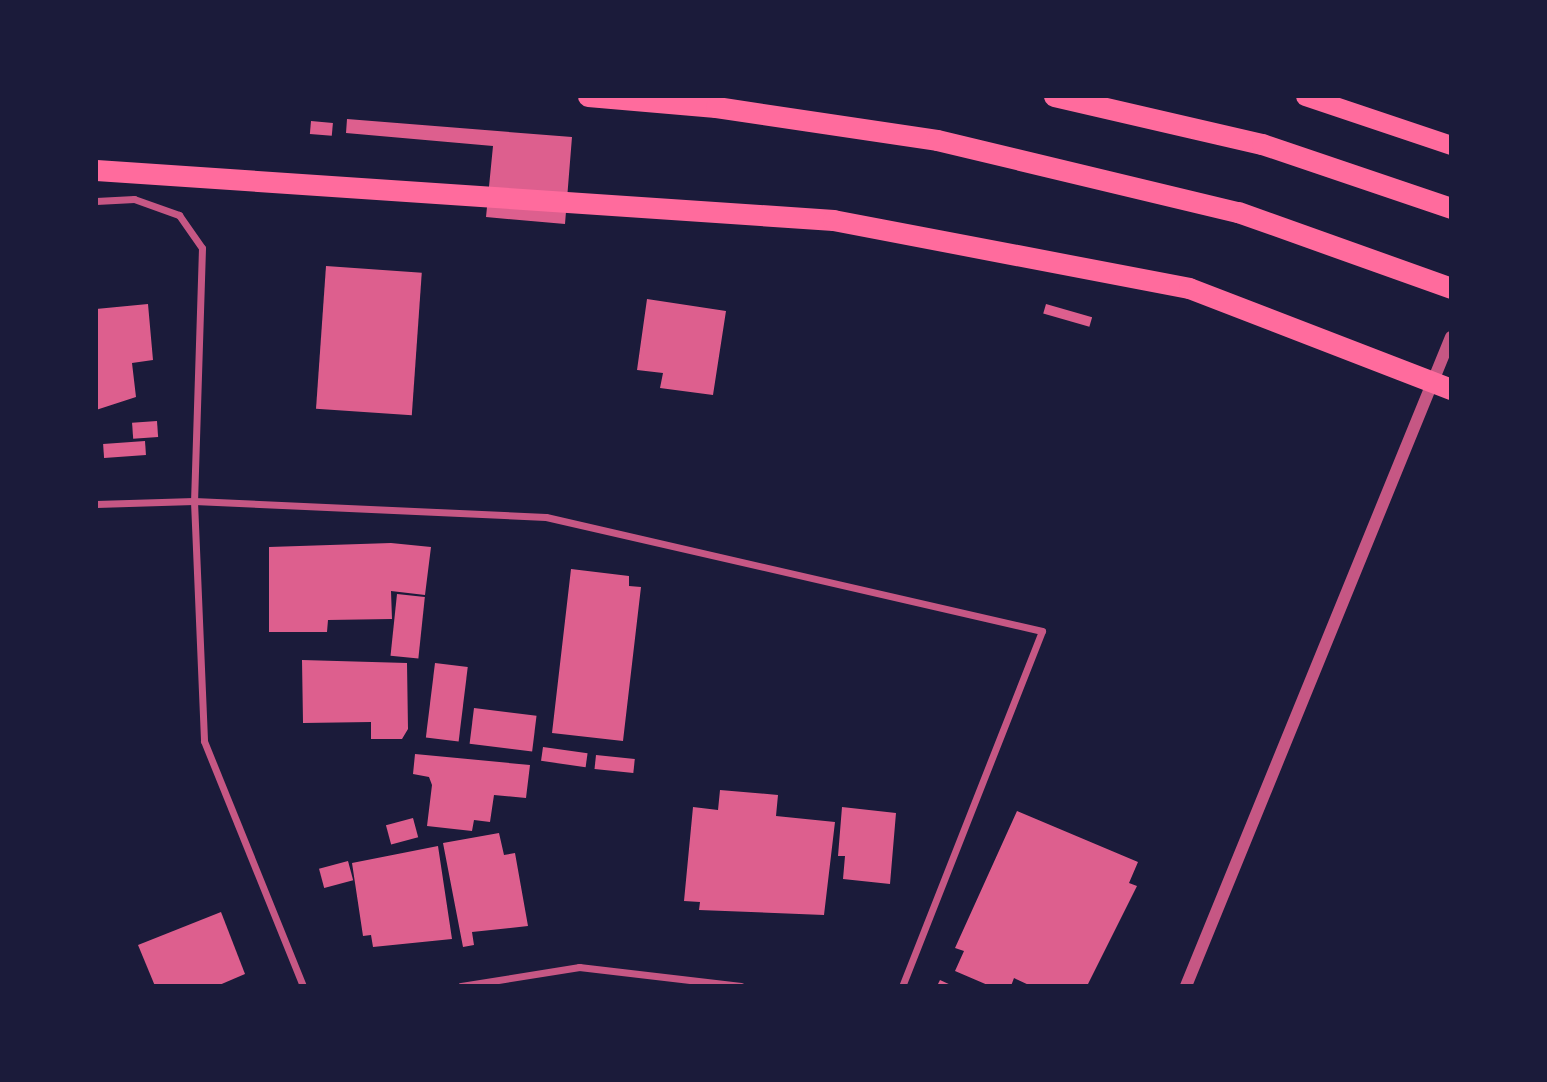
<!DOCTYPE html>
<html>
<head>
<meta charset="utf-8">
<style>
  body { margin:0 }
  #map { position:relative; width:1547px; height:1082px; overflow:hidden; background:#1b1b3a; font-family:"Nunito Sans",sans-serif }
  div>[style] { position:absolute }
  [style*='--x'] { left:calc(var(--x)*1px); top:calc(var(--y)*1px); width:calc(var(--w)*1px); rotate:calc(var(--a)*1deg) }
  .building>* { inset:0; background:#dd5f8e; transform-origin:0 0 }
  .minor>* { height:7px; margin:-3.5px; padding:0 3.5px; transform-origin:3.5px; border-radius:3.5px; background:#c65784 }
  .tertiary>* { height:12px; margin:-6px; padding:0 6px; transform-origin:6px; border-radius:6px; background:#c65784 }
  .trunk>* { height:19px; margin:-9.5px; padding:0 9.5px; transform-origin:9.5px; border-radius:9.5px; background:#ff6b9d }
  .motorway>* { height:21px; margin:-10.5px; padding:0 10.5px; transform-origin:10.5px; border-radius:10.5px; background:#ff6b9d }
  span { translate:-50% -50%; white-space:nowrap; text-align:center; line-height:1.15; -webkit-text-stroke:5px #1b1b3a; paint-order:stroke }
  .frame { position:absolute; inset:0; border:98px solid #1b1b3a; pointer-events:none }
</style>
</head>
<body>
<div id="map">
  <div class="building">
    <div style="clip-path:polygon(347px 119px,572px 137px,565px 224px,486px 217px,493px 146px,346px 133px)"></div>
    <div style="left:311px;top:121px;width:22px;height:13px;rotate:5deg"></div>
    <div style="left:326px;top:266px;width:96px;height:143px;rotate:4deg"></div>
    <div style="clip-path:polygon(647px 299px,726px 311px,713px 395px,660px 388px,663px 373px,637px 370px)"></div>
    <div style="clip-path:polygon(148px 304px,153px 360px,132px 363px,136px 397px,96px 410px,96px 309px)"></div>
    <div style="left:1046px;top:304px;width:48px;height:10px;rotate:16deg"></div>
    <div style="left:157px;top:421px;width:16px;height:25px;rotate:86deg"></div>
    <div style="left:145px;top:441px;width:14px;height:42px;rotate:86deg"></div>
    <div style="clip-path:polygon(391px 543px,431px 547px,425px 595px,391px 591px,392px 619px,328px 620px,327px 632px,269px 632px,269px 547px)"></div>
    <div style="clip-path:polygon(571px 569px,629px 576px,629px 586px,641px 587px,623px 741px,552px 733px)"></div>
    <div style="left:397px;top:594px;width:28px;height:62px;rotate:6deg"></div>
    <div style="clip-path:polygon(302px 660px,407px 663px,408px 729px,402px 739px,371px 739px,371px 722px,303px 723px)"></div>
    <div style="left:435px;top:663px;width:33px;height:75px;rotate:7deg"></div>
    <div style="left:474px;top:708px;width:63px;height:36px;rotate:7deg"></div>
    <div style="left:543px;top:747px;width:45px;height:14px;rotate:8deg"></div>
    <div style="clip-path:polygon(415px 754px,530px 765px,526px 798px,494px 795px,490px 822px,474px 820px,472px 831px,427px 826px,432px 785px,429px 777px,413px 774px)"></div>
    <div style="left:596px;top:755px;width:39px;height:14px;rotate:6deg"></div>
    <div style="clip-path:polygon(720px 790px,778px 795px,776px 816px,835px 822px,824px 915px,699px 910px,700px 902px,684px 901px,693px 807px,718px 810px)"></div>
    <div style="clip-path:polygon(842px 807px,896px 813px,890px 884px,843px 879px,845px 856px,838px 856px)"></div>
    <div style="clip-path:polygon(1017px 811px,1138px 862px,1129px 883px,1137px 886px,1087px 986px,1031px 986px,1014px 978px,1011px 986px,990px 986px,955px 971px,964px 951px,955px 948px)"></div>
    <div style="left:413px;top:818px;width:20px;height:28px;rotate:75deg"></div>
    <div style="clip-path:polygon(499px 833px,504px 855px,515px 853px,528px 926px,472px 932px,474px 945px,463px 947px,443px 843px)"></div>
    <div style="clip-path:polygon(438px 846px,452px 939px,373px 947px,371px 935px,363px 936px,352px 863px)"></div>
    <div style="left:348px;top:861px;width:20px;height:30px;rotate:75deg"></div>
    <div style="clip-path:polygon(221px 912px,245px 974px,217px 986px,155px 986px,138px 945px)"></div>
    <div style="clip-path:polygon(940px 980px,953px 986px,937px 986px)"></div>
  </div>
  <div class="minor">
    <div style="--x:96;--y:201;--w:38;--a:-3"></div>
    <div style="--x:134;--y:199;--w:48;--a:19.6"></div>
    <div style="--x:179;--y:215;--w:40;--a:55.1"></div>
    <div style="--x:202;--y:248;--w:253;--a:91.8"></div>
    <div style="--x:194;--y:501;--w:240;--a:87.6"></div>
    <div style="--x:204;--y:741;--w:264;--a:68"></div>
    <div style="--x:96;--y:504;--w:98;--a:-1.8"></div>
    <div style="--x:194;--y:501;--w:352;--a:2.6"></div>
    <div style="--x:546;--y:517;--w:509;--a:12.94"></div>
    <div style="--x:1042;--y:631;--w:382;--a:111.5"></div>
    <div style="--x:461;--y:986;--w:120;--a:-9.1"></div>
    <div style="--x:579;--y:967;--w:163;--a:6.7"></div>
  </div>
  <div class="tertiary">
    <div style="--x:1186;--y:986;--w:701;--a:-67.79"></div>
  </div>
  <div class="trunk">
    <div style="--x:1305;--y:96;--w:154;--a:18.6"></div>
  </div>
  <div class="motorway">
    <div style="--x:588;--y:96;--w:128;--a:4.9"></div>
    <div style="--x:716;--y:107;--w:223;--a:8.5"></div>
    <div style="--x:937;--y:140;--w:309;--a:13.5"></div>
    <div style="--x:1238;--y:212;--w:226;--a:19.6"></div>
    <div style="--x:1054;--y:96;--w:213;--a:13"></div>
    <div style="--x:1262;--y:144;--w:200;--a:18.7"></div>
    <div style="--x:96;--y:170;--w:739;--a:3.88"></div>
    <div style="--x:833;--y:220;--w:362;--a:10.8"></div>
    <div style="--x:1189;--y:288;--w:281;--a:21.1"></div>
  </div>
  <div class="frame"></div>
</div>
</body>
</html>
